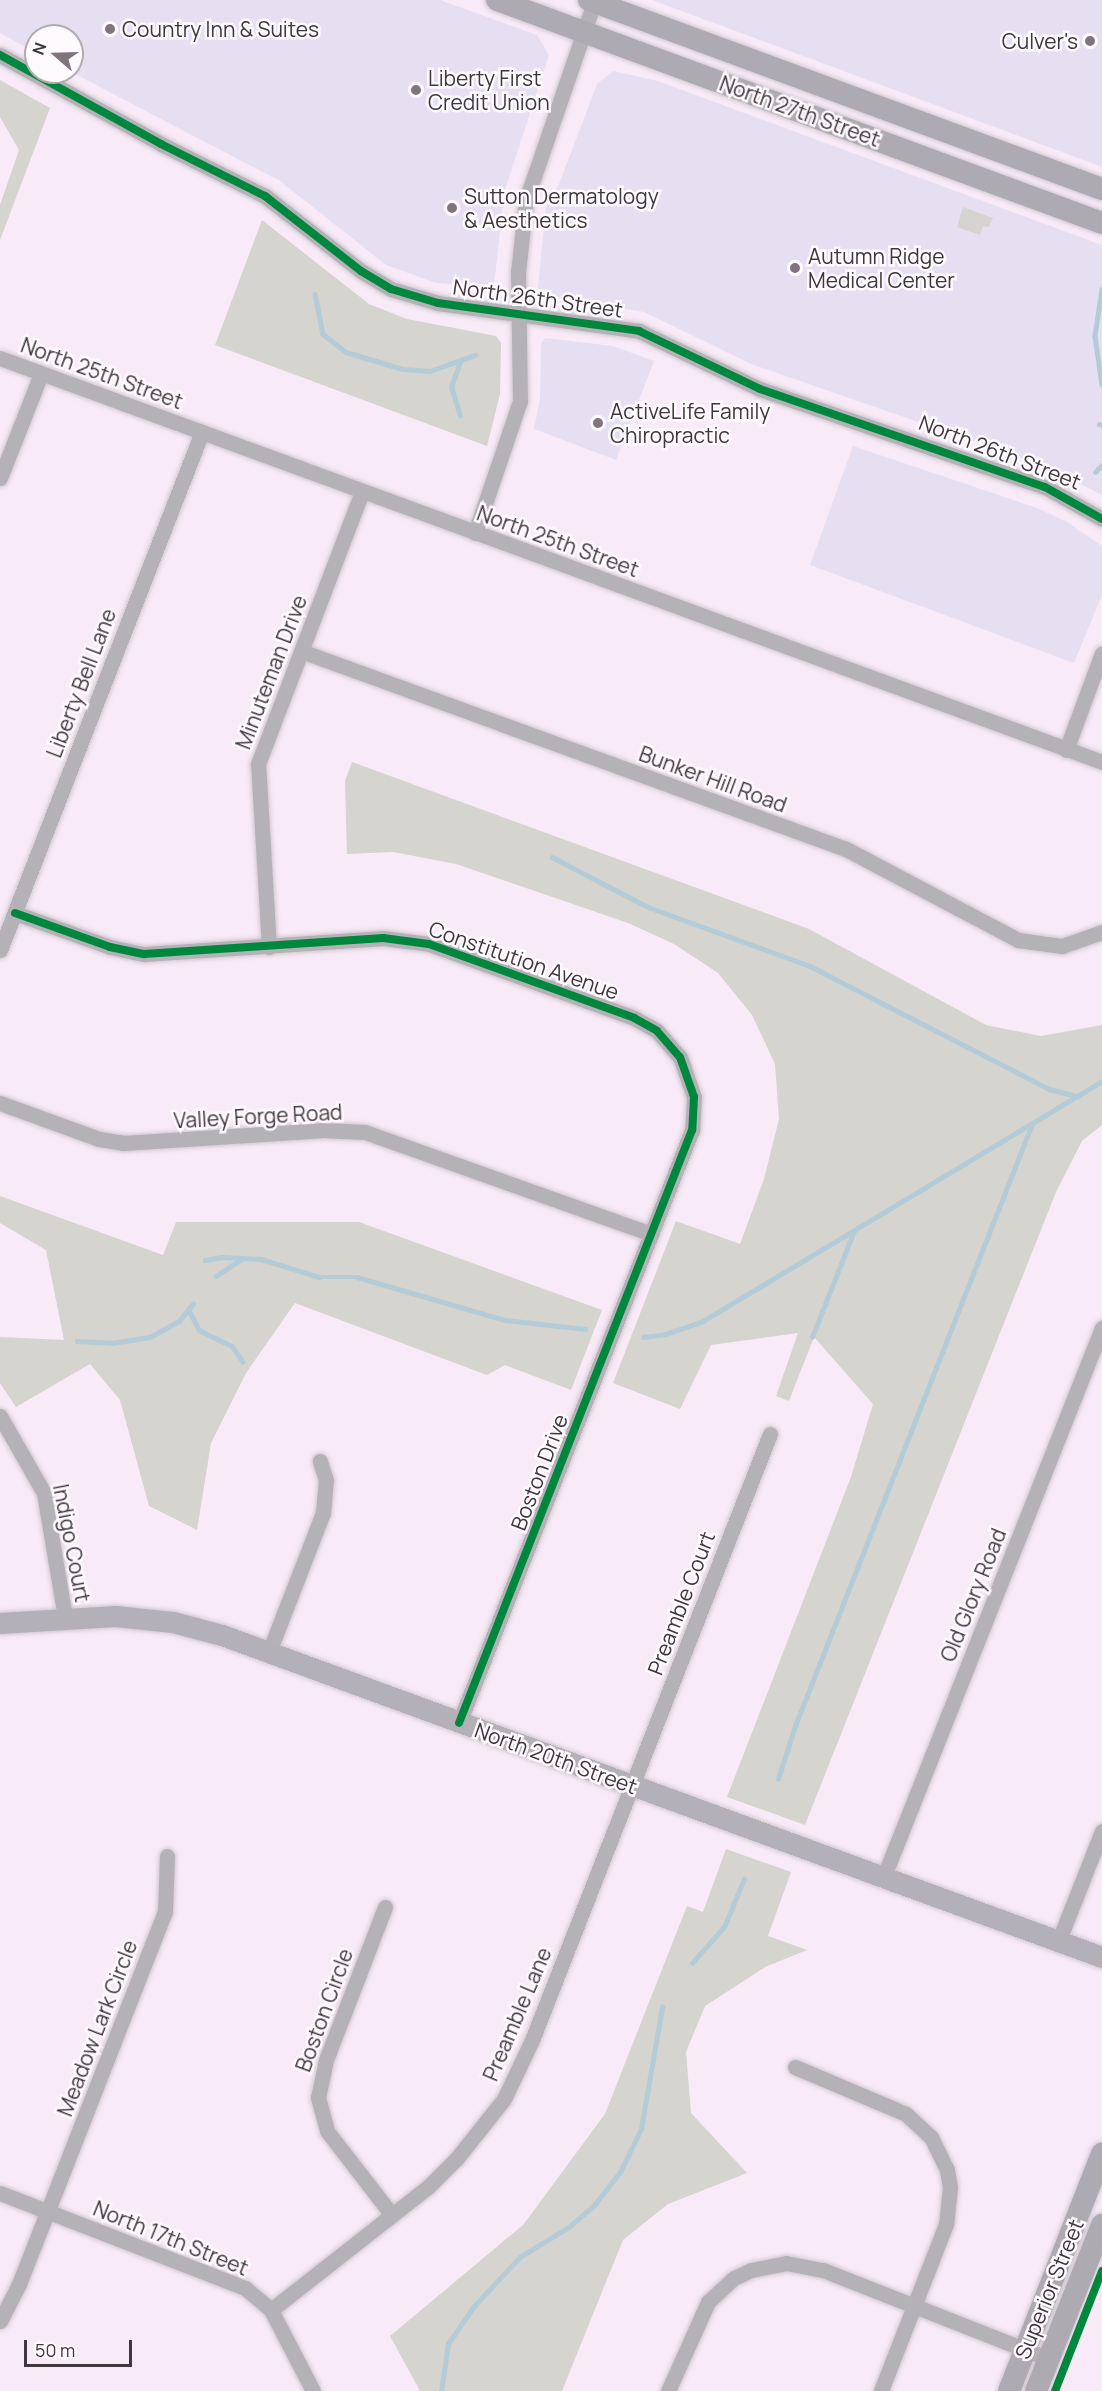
<!DOCTYPE html>
<html>
<head>
<meta charset="utf-8">
<style>
  body { margin:0 }
  #map { position:relative; width:1102px; height:2391px; overflow:hidden; background:#f8ebf7; font-family:Manrope,sans-serif }
  div>[style] { position:absolute }
  [style*='--x'] { left:calc(var(--x)*1px); top:calc(var(--y)*1px); width:calc(var(--w)*1px); rotate:calc(var(--a)*1deg) }
  .commercial>* { inset:0; background:#e6dff1 }
  .green>* { inset:0; background:#d5d4ce }
  .stream>* { height:4.5px; margin:-2.25px; padding:0 2.25px; transform-origin:2.25px; border-radius:2.25px; background:#b3ccd7 }
  .roads { filter:drop-shadow(0 0 2px #d2c8d1) drop-shadow(0 0 2px #d2c8d1) }
  .street>* { height:15px; margin:-7.5px; padding:0 7.5px; transform-origin:7.5px; border-radius:7.5px; background:#b4b1b7 }
  .secondary>* { height:21px; margin:-10.5px; padding:0 10.5px; transform-origin:10.5px; border-radius:10.5px; background:#b4b0b7 }
  .primary>* { height:22px; margin:-11px; padding:0 11px; transform-origin:11px; border-radius:11px; background:#adaab1 }
  .cycleway>* { height:8px; margin:-4px; padding:0 4px; transform-origin:4px; border-radius:4px; background:#00873e }
  .dots>* { width:16px; height:16px; translate:-50% -50%; box-sizing:border-box; border:3px solid #fffafe; border-radius:50% }
  span { translate:-50% -50%; white-space:nowrap; text-align:center; line-height:1.15; -webkit-text-stroke:5px #fffafe; paint-order:stroke }
  .poi-label { font-size:21px; color:#3f363e }
  .left { translate:0 -50%; text-align:left }
  .right { translate:-100% -50%; text-align:right }
  .street-label { font-size:21px; color:#3f363e }
  .north { position:absolute; left:24px; top:24px; width:60px; height:60px; box-sizing:border-box; background:#fffafe; border:2px solid #b2acb1; border-radius:50%; rotate:290deg; font-size:16px; font-weight:700; line-height:24px; text-align:center; color:#3f363e }
  .north::after { content:''; display:block; margin:auto; width:21px; height:27px; background:#80757f; clip-path:polygon(50% 0,100% 100%,50% 72%,0 100%) }
  .scale { position:absolute; left:24px; top:2340px; width:108px; height:27px; box-sizing:border-box; border:3px solid #3f363e; border-top:0; padding-left:8px; font-size:18px; line-height:21px; white-space:nowrap; color:#3f363e; -webkit-text-stroke:4px #fffafe; paint-order:stroke }
</style>
</head>
<body>
<div id="map">
  <div class="commercial">
    <div style="clip-path:polygon(0 0,440px 0,537px 35px,549px 55px,504px 193px,494px 287px,436px 283px,386px 265px,280px 181px,71px 72px,72px 36px,36px 36px,36px 53px,0 33px)"></div>
    <div style="clip-path:polygon(652px 0,1102px 0,1102px 167px)"></div>
    <div style="clip-path:polygon(613px 71px,658px 81px,1102px 245px,1102px 495px,1045px 466px,751px 364px,644px 312px,541px 294px,538px 288px,546px 205px,559px 184px,597px 84px)"></div>
    <div style="clip-path:polygon(545px 338px,613px 346px,654px 361px,616px 460px,534px 429px,540px 399px,541px 344px)"></div>
    <div style="clip-path:polygon(853px 446px,1037px 508px,1067px 522px,1102px 546px,1102px 595px,1074px 663px,810px 565px)"></div>
  </div>
  <div class="green">
    <div style="clip-path:polygon(0 80px,50px 108px,0 240px,0 205px,19px 150px,0 117px)"></div>
    <div style="clip-path:polygon(963px 207px,993px 218px,989px 227px,983px 226px,980px 235px,957px 227px)"></div>
    <div style="clip-path:polygon(262px 220px,369px 304px,407px 319px,496px 336px,501px 343px,500px 394px,487px 446px,215px 345px)"></div>
    <div style="clip-path:polygon(352px 762px,809px 929px,986px 1025px,1041px 1036px,1102px 1025px,1102px 1125px,1082px 1141px,1056px 1192px,805px 1825px,727px 1797px,851px 1477px,873px 1404px,814px 1337px,789px 1401px,776px 1396px,798px 1333px,711px 1345px,680px 1409px,613px 1383px,676px 1221px,740px 1244px,764px 1179px,779px 1119px,775px 1064px,752px 1015px,718px 973px,674px 944px,628px 923px,456px 864px,393px 852px,347px 854px,345px 781px)"></div>
    <div style="clip-path:polygon(0 1196px,163px 1255px,176px 1222px,359px 1222px,602px 1310px,571px 1390px,505px 1365px,487px 1375px,295px 1303px,246px 1373px,211px 1443px,197px 1530px,149px 1506px,120px 1400px,90px 1364px,16px 1407px,0 1383px,0 1337px,64px 1340px,46px 1250px,0 1223px)"></div>
    <div style="clip-path:polygon(726px 1849px,791px 1872px,768px 1936px,807px 1950px,765px 1967px,705px 2006px,686px 2052px,691px 2113px,747px 2173px,668px 2204px,623px 2240px,562px 2391px,420px 2391px,390px 2336px,523px 2225px,605px 2114px,687px 1906px,703px 1912px)"></div>
  </div>
  <div class="stream">
    <div style="--x:1102;--y:289;--w:48;--a:98.5"></div>
    <div style="--x:1095;--y:336;--w:49;--a:81.9"></div>
    <div style="--x:315;--y:294;--w:41;--a:78.7"></div>
    <div style="--x:323;--y:334;--w:29;--a:38"></div>
    <div style="--x:346;--y:352;--w:59;--a:16.6"></div>
    <div style="--x:403;--y:369;--w:27;--a:4"></div>
    <div style="--x:430;--y:371;--w:48;--a:-19.6"></div>
    <div style="--x:460;--y:416;--w:30;--a:-107"></div>
    <div style="--x:451;--y:387;--w:29;--a:-70"></div>
    <div style="--x:1099;--y:424;--w:3;--a:18"></div>
    <div style="--x:1095;--y:472;--w:10;--a:-45"></div>
    <div style="--x:552;--y:857;--w:108;--a:27.5"></div>
    <div style="--x:648;--y:907;--w:172;--a:20"></div>
    <div style="--x:810;--y:966;--w:269;--a:27.2"></div>
    <div style="--x:1049;--y:1089;--w:30;--a:14"></div>
    <div style="--x:205;--y:1260;--w:17;--a:-10"></div>
    <div style="--x:222;--y:1257;--w:39;--a:3"></div>
    <div style="--x:261;--y:1259;--w:61;--a:17.2"></div>
    <div style="--x:319;--y:1277;--w:38;--a:0"></div>
    <div style="--x:357;--y:1277;--w:154;--a:16.2"></div>
    <div style="--x:505;--y:1320;--w:81;--a:6.4"></div>
    <div style="--x:216;--y:1276;--w:30;--a:-34"></div>
    <div style="--x:189;--y:1310;--w:22;--a:63"></div>
    <div style="--x:199;--y:1330;--w:37;--a:26"></div>
    <div style="--x:232;--y:1346;--w:19;--a:55"></div>
    <div style="--x:643;--y:1337;--w:23;--a:-7"></div>
    <div style="--x:666;--y:1334;--w:39;--a:-19"></div>
    <div style="--x:703;--y:1321;--w:466;--a:-31"></div>
    <div style="--x:812;--y:1337;--w:114;--a:-68.4"></div>
    <div style="--x:77;--y:1341;--w:35;--a:3"></div>
    <div style="--x:112;--y:1343;--w:38;--a:-9"></div>
    <div style="--x:150;--y:1337;--w:33;--a:-29"></div>
    <div style="--x:179;--y:1321;--w:22;--a:-51"></div>
    <div style="--x:778;--y:1779;--w:56;--a:-72.2"></div>
    <div style="--x:795;--y:1726;--w:647;--a:-68.51"></div>
    <div style="--x:692;--y:1963;--w:48;--a:-48.4"></div>
    <div style="--x:724;--y:1927;--w:52;--a:-67.4"></div>
    <div style="--x:441;--y:2391;--w:48;--a:-81.5"></div>
    <div style="--x:448;--y:2344;--w:46;--a:-55.6"></div>
    <div style="--x:474;--y:2306;--w:67;--a:-46.8"></div>
    <div style="--x:520;--y:2257;--w:57;--a:-31.5"></div>
    <div style="--x:569;--y:2227;--w:35;--a:-41"></div>
    <div style="--x:595;--y:2204;--w:41;--a:-52"></div>
    <div style="--x:620;--y:2172;--w:48;--a:-64"></div>
    <div style="--x:641;--y:2129;--w:124;--a:-80.2"></div>
  </div>
  <div class="roads">
    <div class="street">
      <div style="--x:0;--y:55;--w:184;--a:28.9"></div>
      <div style="--x:161;--y:144;--w:116;--a:26.6"></div>
      <div style="--x:265;--y:196;--w:122;--a:38"></div>
      <div style="--x:361;--y:271;--w:35;--a:31"></div>
      <div style="--x:391;--y:289;--w:49;--a:16.6"></div>
      <div style="--x:438;--y:303;--w:203;--a:7.9"></div>
      <div style="--x:639;--y:331;--w:134;--a:25.6"></div>
      <div style="--x:760;--y:389;--w:301;--a:19"></div>
      <div style="--x:1045;--y:487;--w:65;--a:29.3"></div>
      <div style="--x:0;--y:358;--w:1174;--a:20.13"></div>
      <div style="--x:0;--y:478;--w:112;--a:-68.5"></div>
      <div style="--x:475;--y:533;--w:139;--a:-71.2"></div>
      <div style="--x:520;--y:401;--w:129;--a:-90.9"></div>
      <div style="--x:518;--y:272;--w:72;--a:-83.7"></div>
      <div style="--x:526;--y:200;--w:209;--a:-71"></div>
      <div style="--x:301;--y:651;--w:580;--a:19.97"></div>
      <div style="--x:846;--y:849;--w:195;--a:27.9"></div>
      <div style="--x:1018;--y:940;--w:44;--a:7.8"></div>
      <div style="--x:1062;--y:946;--w:42;--a:-19.3"></div>
      <div style="--x:1066;--y:750;--w:103;--a:-69.6"></div>
      <div style="--x:15;--y:913;--w:101;--a:19.7"></div>
      <div style="--x:110;--y:947;--w:35;--a:12"></div>
      <div style="--x:144;--y:954;--w:240;--a:-3.8"></div>
      <div style="--x:383;--y:938;--w:46;--a:7.4"></div>
      <div style="--x:429;--y:944;--w:218;--a:19.8"></div>
      <div style="--x:634;--y:1018;--w:26;--a:29"></div>
      <div style="--x:657;--y:1031;--w:35;--a:49"></div>
      <div style="--x:680;--y:1057;--w:42;--a:70.7"></div>
      <div style="--x:694;--y:1097;--w:33;--a:93"></div>
      <div style="--x:692;--y:1130;--w:637;--a:111.45"></div>
      <div style="--x:269;--y:947;--w:183;--a:-93.4"></div>
      <div style="--x:258;--y:764;--w:292;--a:-69.1"></div>
      <div style="--x:0;--y:950;--w:556;--a:-68.7"></div>
      <div style="--x:0;--y:1103;--w:105;--a:20"></div>
      <div style="--x:99;--y:1139;--w:24;--a:9"></div>
      <div style="--x:123;--y:1143;--w:199;--a:-3.7"></div>
      <div style="--x:322;--y:1130;--w:43;--a:2.7"></div>
      <div style="--x:365;--y:1132;--w:304;--a:19.6"></div>
      <div style="--x:0;--y:1416;--w:89;--a:60.3"></div>
      <div style="--x:44;--y:1493;--w:126;--a:80.4"></div>
      <div style="--x:269;--y:1652;--w:149;--a:-68.8"></div>
      <div style="--x:323;--y:1513;--w:33;--a:-85"></div>
      <div style="--x:326;--y:1480;--w:20;--a:-108"></div>
      <div style="--x:884;--y:1876;--w:590;--a:-68.31"></div>
      <div style="--x:385;--y:1907;--w:164;--a:111.1"></div>
      <div style="--x:326;--y:2060;--w:38;--a:102"></div>
      <div style="--x:318;--y:2097;--w:35;--a:75"></div>
      <div style="--x:327;--y:2131;--w:106;--a:52.3"></div>
      <div style="--x:1059;--y:1940;--w:117;--a:-68.5"></div>
      <div style="--x:795;--y:2067;--w:121;--a:22.9"></div>
      <div style="--x:906;--y:2114;--w:34;--a:43"></div>
      <div style="--x:931;--y:2137;--w:37;--a:64"></div>
      <div style="--x:947;--y:2170;--w:17;--a:80"></div>
      <div style="--x:950;--y:2187;--w:37;--a:96"></div>
      <div style="--x:946;--y:2224;--w:179;--a:111.3"></div>
      <div style="--x:0;--y:2193;--w:263;--a:21.2"></div>
      <div style="--x:245;--y:2288;--w:34;--a:40"></div>
      <div style="--x:271;--y:2310;--w:91;--a:62.6"></div>
      <div style="--x:271;--y:2310;--w:199;--a:-38.1"></div>
      <div style="--x:428;--y:2187;--w:41;--a:-45"></div>
      <div style="--x:457;--y:2158;--w:75;--a:-51.5"></div>
      <div style="--x:504;--y:2099;--w:65;--a:-64.6"></div>
      <div style="--x:532;--y:2040;--w:651;--a:-68.56"></div>
      <div style="--x:0;--y:2321;--w:42;--a:-62.8"></div>
      <div style="--x:19;--y:2284;--w:400;--a:-68.6"></div>
      <div style="--x:165;--y:1912;--w:56;--a:-88"></div>
      <div style="--x:668;--y:2391;--w:98;--a:-65.8"></div>
      <div style="--x:708;--y:2302;--w:35;--a:-43"></div>
      <div style="--x:734;--y:2278;--w:19;--a:-25"></div>
      <div style="--x:751;--y:2270;--w:36;--a:-11"></div>
      <div style="--x:786;--y:2263;--w:38;--a:11"></div>
      <div style="--x:823;--y:2270;--w:243;--a:21.5"></div>
    </div>
    <div class="secondary">
      <div style="--x:0;--y:1623;--w:115;--a:-3.5"></div>
      <div style="--x:115;--y:1616;--w:58;--a:5.9"></div>
      <div style="--x:173;--y:1622;--w:51;--a:14.9"></div>
      <div style="--x:222;--y:1635;--w:937;--a:20.1"></div>
    </div>
    <div class="primary">
      <div style="--x:497;--y:0;--w:645;--a:20.23"></div>
      <div style="--x:589;--y:0;--w:547;--a:20.22"></div>
      <div style="--x:1009;--y:2391;--w:255;--a:-68.6"></div>
      <div style="--x:1036;--y:2391;--w:179;--a:-68.3"></div>
    </div>
  </div>
  <div class="cycleway">
    <div style="--x:0;--y:55;--w:184;--a:28.9"></div>
    <div style="--x:161;--y:144;--w:116;--a:26.6"></div>
    <div style="--x:265;--y:196;--w:122;--a:38"></div>
    <div style="--x:361;--y:271;--w:35;--a:31"></div>
    <div style="--x:391;--y:289;--w:49;--a:16.6"></div>
    <div style="--x:438;--y:303;--w:203;--a:7.9"></div>
    <div style="--x:639;--y:331;--w:134;--a:25.6"></div>
    <div style="--x:760;--y:389;--w:301;--a:19"></div>
    <div style="--x:1045;--y:487;--w:65;--a:29.3"></div>
    <div style="--x:15;--y:913;--w:101;--a:19.7"></div>
    <div style="--x:110;--y:947;--w:35;--a:12"></div>
    <div style="--x:144;--y:954;--w:240;--a:-3.8"></div>
    <div style="--x:383;--y:938;--w:46;--a:7.4"></div>
    <div style="--x:429;--y:944;--w:218;--a:19.8"></div>
    <div style="--x:634;--y:1018;--w:26;--a:29"></div>
    <div style="--x:657;--y:1031;--w:35;--a:49"></div>
    <div style="--x:680;--y:1057;--w:42;--a:70.7"></div>
    <div style="--x:694;--y:1097;--w:33;--a:93"></div>
    <div style="--x:692;--y:1130;--w:637;--a:111.45"></div>
    <div style="--x:1055;--y:2391;--w:129;--a:-68.6"></div>
  </div>
  <div class="dots">
    <div style="left:110px;top:29px;background:#80757f"></div>
    <div style="left:1090px;top:41px;background:#80757f"></div>
    <div style="left:416px;top:90px;background:#80757f"></div>
    <div style="left:452px;top:208px;background:#80757f"></div>
    <div style="left:795px;top:268px;background:#80757f"></div>
    <div style="left:598px;top:423px;background:#80757f"></div>
  </div>
  <div class="poi-label">
    <span class="left" style="left:122px;top:29px">Country Inn &amp; Suites</span>
    <span class="right" style="left:1078px;top:41px">Culver's</span>
    <span class="left" style="left:428px;top:90px">Liberty First<br>Credit Union</span>
    <span class="left" style="left:464px;top:208px">Sutton Dermatology<br>&amp; Aesthetics</span>
    <span class="left" style="left:808px;top:268px">Autumn Ridge<br>Medical Center</span>
    <span class="left" style="left:610px;top:423px">ActiveLife Family<br>Chiropractic</span>
  </div>
  <div class="street-label">
    <span style="left:800px;top:111px;rotate:20deg">North 27th Street</span>
    <span style="left:538px;top:298px;rotate:8deg">North 26th Street</span>
    <span style="left:102px;top:373px;rotate:20deg">North 25th Street</span>
    <span style="left:1000px;top:452px;rotate:21deg">North 26th Street</span>
    <span style="left:558px;top:541px;rotate:20deg">North 25th Street</span>
    <span style="left:271px;top:672px;rotate:-69deg">Minuteman Drive</span>
    <span style="left:81px;top:683px;rotate:-69deg">Liberty Bell Lane</span>
    <span style="left:713px;top:779px;rotate:20deg">Bunker Hill Road</span>
    <span style="left:524px;top:960px;rotate:19deg">Constitution Avenue</span>
    <span style="left:258px;top:1116px;rotate:-3deg">Valley Forge Road</span>
    <span style="left:539px;top:1472px;rotate:-69deg">Boston Drive</span>
    <span style="left:72px;top:1543px;rotate:79deg">Indigo Court</span>
    <span style="left:973px;top:1595px;rotate:-68deg">Old Glory Road</span>
    <span style="left:681px;top:1603px;rotate:-69deg">Preamble Court</span>
    <span style="left:556px;top:1758px;rotate:20deg">North 20th Street</span>
    <span style="left:324px;top:2010px;rotate:-70deg">Boston Circle</span>
    <span style="left:517px;top:2014px;rotate:-67deg">Preamble Lane</span>
    <span style="left:97px;top:2028px;rotate:-69deg">Meadow Lark Circle</span>
    <span style="left:171px;top:2238px;rotate:22deg">North 17th Street</span>
    <span style="left:1049px;top:2289px;rotate:-68deg">Superior Street</span>
  </div>
  <div class="north">N</div>
  <div class="scale">50 m</div>
</div>
</body>
</html>
